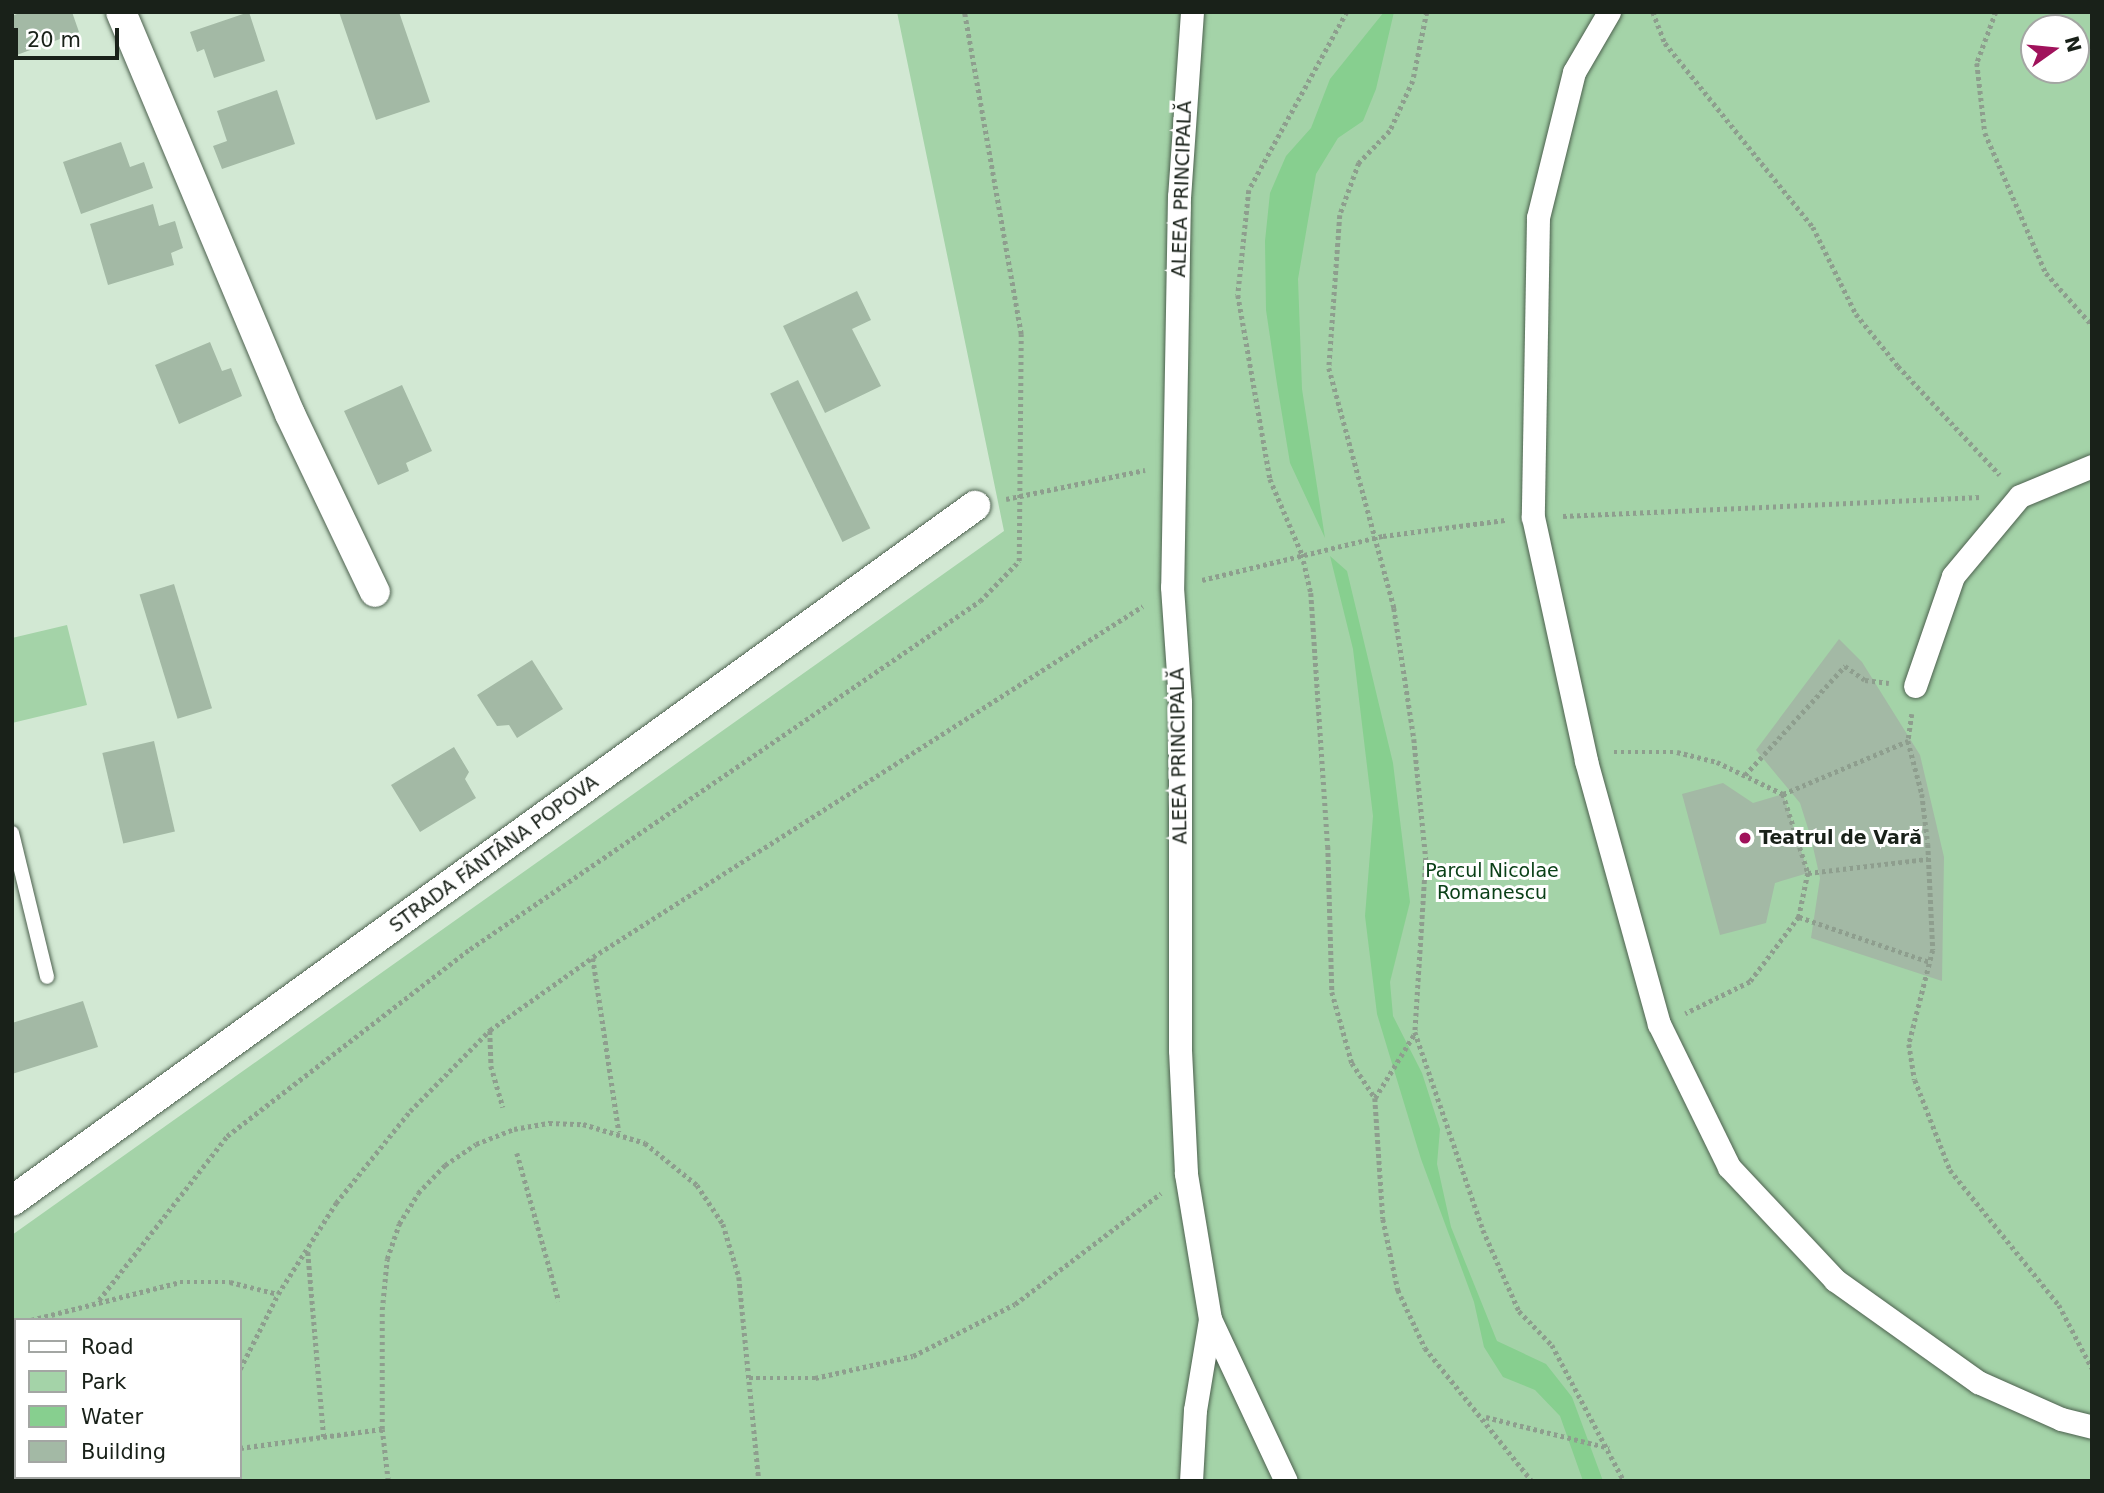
<!DOCTYPE html>
<html>
<head>
<meta charset="utf-8">
<style>
  body { margin:0 }
  #map { position:relative; width:2104px; height:1493px; overflow:hidden; background:#d2e8d3; font-family:"DejaVu Sans",sans-serif }
  div>[style] { position:absolute }
  [style*='--x'] { left:calc(var(--x)*1px); top:calc(var(--y)*1px); width:calc(var(--w)*1px); rotate:calc(var(--a)*1deg) }
  .green>* { inset:0; background:#a4d3a8 }
  .water>* { inset:0; background:#87cf8f }
  .building>* { inset:0; background:#a3b9a5; transform-origin:0 0 }
  .path>* { height:4.5px; margin-top:-2.25px; transform-origin:0; background:repeating-linear-gradient(90deg,#8e9e8e 0 3.5px,transparent 0 7px) }
  .roads { filter:drop-shadow(0 0 2px #4d614f) drop-shadow(0 0 2px #4d614f) }
  .service>* { height:14px; margin:-7px; padding:0 7px; transform-origin:7px; border-radius:7px; background:#fff }
  .pedestrian>* { height:23px; margin:-11.5px; padding:0 11.5px; transform-origin:11.5px; border-radius:11.5px; background:#fff }
  .minor>* { height:30px; margin:-15px; padding:0 15px; transform-origin:15px; border-radius:15px; background:#fff }
  .dots>* { width:19px; height:19px; translate:-50% -50%; box-sizing:border-box; border:4px solid #fff; border-radius:50% }
  span { translate:-50% -50%; white-space:nowrap; text-align:center; line-height:1.15; -webkit-text-stroke:6px #fff; paint-order:stroke }
  .street-label { font-size:19px; color:#192119 }
  .poi-label { font-size:19px; color:#192119; font-weight:700 }
  .left { translate:0 -50%; text-align:left }
  .park-label { font-size:19px; color:#0a4017 }
  .frame { position:absolute; inset:0; border:14px solid #192119; pointer-events:none }
  .legend { position:absolute; left:14px; top:1318px; width:228px; height:161px; box-sizing:border-box; background:#fff; border:2px solid #a3a6a3; margin:0; padding:9px 12px; list-style:none; font-size:21px; color:#192119 }
  .legend li { display:flex; align-items:center; gap:14px; height:35px }
  .legend b { width:35px; border:2px solid #a3a6a3 }
  .north { position:absolute; left:2020px; top:14px; width:70px; height:70px; box-sizing:border-box; background:#fff; border:2px solid #a3a6a3; border-radius:50%; rotate:75deg; font-size:19px; font-weight:700; line-height:28px; text-align:center; color:#192119 }
  .north::after { content:''; display:block; margin:auto; width:24px; height:32px; background:#a0125b; clip-path:polygon(50% 0,100% 100%,50% 72%,0 100%) }
  .scale { position:absolute; left:14px; top:28px; width:105px; height:32px; box-sizing:border-box; border:4px solid #192119; border-top:0; padding-left:9px; font-size:21px; line-height:24px; white-space:nowrap; color:#192119; -webkit-text-stroke:5px #fff; paint-order:stroke }
</style>
</head>
<body>
<div id="map">
  <div class="green">
    <div style="clip-path:polygon(evenodd,897px 12px,2092px 12px,2092px 1481px,12px 1481px,12px 1235px,1004px 531px,897px 12px,2034px 28px,2076px 28px,2076px 70px,2034px 70px,2034px 28px,897px 12px,16px 1320px,240px 1320px,240px 1477px,16px 1477px,16px 1320px)"></div>
    <div style="clip-path:polygon(67px 625px,87px 705px,12px 723px,12px 638px)"></div>
  </div>
  <div class="water">
    <div style="clip-path:polygon(1384px 12px,1394px 12px,1376px 89px,1363px 121px,1338px 138px,1316px 174px,1298px 279px,1302px 389px,1325px 538px,1290px 463px,1277px 384px,1266px 310px,1265px 241px,1270px 193px,1286px 156px,1311px 128px,1330px 79px)"></div>
    <div style="clip-path:polygon(1330px 556px,1347px 571px,1393px 763px,1410px 902px,1390px 982px,1393px 1016px,1422px 1073px,1440px 1129px,1437px 1164px,1451px 1227px,1497px 1341px,1546px 1364px,1572px 1397px,1603px 1481px,1583px 1481px,1560px 1416px,1535px 1390px,1503px 1377px,1484px 1347px,1474px 1302px,1421px 1159px,1377px 1014px,1365px 916px,1373px 816px,1353px 649px)"></div>
  </div>
  <div class="building">
    <div style="clip-path:polygon(22px 12px,72px 12px,79px 32px,14px 56px,12px 16px)"></div>
    <div style="clip-path:polygon(249px 12px,265px 61px,214px 78px,204px 49px,197px 52px,190px 32px)"></div>
    <div style="clip-path:polygon(339px 12px,399px 12px,430px 102px,376px 120px)"></div>
    <div style="clip-path:polygon(277px 90px,295px 144px,222px 169px,213px 146px,227px 141px,217px 111px)"></div>
    <div style="clip-path:polygon(121px 142px,130px 167px,144px 162px,153px 188px,81px 214px,63px 162px)"></div>
    <div style="clip-path:polygon(153px 204px,159px 226px,175px 221px,183px 248px,171px 253px,174px 265px,108px 285px,90px 224px)"></div>
    <div style="clip-path:polygon(857px 291px,871px 320px,852px 329px,881px 386px,825px 413px,783px 326px)"></div>
    <div style="clip-path:polygon(210px 342px,222px 371px,231px 368px,242px 396px,179px 424px,155px 365px)"></div>
    <div style="left:798px;top:380px;width:165px;height:31px;rotate:64deg"></div>
    <div style="clip-path:polygon(402px 385px,432px 451px,406px 463px,409px 471px,378px 485px,344px 411px)"></div>
    <div style="left:174px;top:584px;width:130px;height:36px;rotate:73deg"></div>
    <div style="clip-path:polygon(1839px 639px,1862px 662px,1920px 755px,1944px 857px,1942px 981px,1811px 938px,1820px 878px,1811px 838px,1800px 803px,1756px 750px)"></div>
    <div style="clip-path:polygon(532px 660px,563px 709px,517px 738px,509px 725px,497px 726px,477px 695px)"></div>
    <div style="left:154px;top:741px;width:93px;height:53px;rotate:77deg"></div>
    <div style="clip-path:polygon(454px 747px,469px 772px,465px 779px,476px 798px,420px 832px,391px 785px)"></div>
    <div style="clip-path:polygon(1723px 783px,1753px 803px,1783px 794px,1808px 873px,1775px 883px,1766px 923px,1720px 935px,1682px 794px)"></div>
    <div style="clip-path:polygon(83px 1001px,98px 1047px,12px 1074px,12px 1023px)"></div>
  </div>
  <div class="path">
    <div style="--x:1347;--y:12;--w:203;--a:118.8"></div>
    <div style="--x:1249;--y:190;--w:106;--a:96"></div>
    <div style="--x:1238;--y:295;--w:187;--a:80.1"></div>
    <div style="--x:1270;--y:479;--w:82;--a:66.9"></div>
    <div style="--x:1302;--y:554;--w:40;--a:77"></div>
    <div style="--x:1311;--y:593;--w:254;--a:86.2"></div>
    <div style="--x:1328;--y:846;--w:146;--a:88.4"></div>
    <div style="--x:1332;--y:992;--w:74;--a:74.3"></div>
    <div style="--x:1352;--y:1063;--w:42;--a:56.7"></div>
    <div style="--x:1375;--y:1098;--w:121;--a:86.2"></div>
    <div style="--x:1383;--y:1219;--w:73;--a:78.1"></div>
    <div style="--x:1398;--y:1290;--w:64;--a:65"></div>
    <div style="--x:1425;--y:1348;--w:171;--a:51.2"></div>
    <div style="--x:1427;--y:12;--w:70;--a:101.5"></div>
    <div style="--x:1413;--y:81;--w:55;--a:114.7"></div>
    <div style="--x:1390;--y:131;--w:45;--a:134.1"></div>
    <div style="--x:1359;--y:163;--w:55;--a:110.1"></div>
    <div style="--x:1340;--y:215;--w:153;--a:94.1"></div>
    <div style="--x:1329;--y:368;--w:249;--a:74.8"></div>
    <div style="--x:1394;--y:608;--w:133;--a:81.3"></div>
    <div style="--x:1414;--y:739;--w:121;--a:84.3"></div>
    <div style="--x:1426;--y:859;--w:173;--a:93.6"></div>
    <div style="--x:1415;--y:1032;--w:209;--a:71"></div>
    <div style="--x:1483;--y:1230;--w:89;--a:66"></div>
    <div style="--x:1519;--y:1311;--w:47;--a:45.9"></div>
    <div style="--x:1552;--y:1345;--w:154;--a:62.1"></div>
    <div style="--x:1653;--y:12;--w:33;--a:69"></div>
    <div style="--x:1665;--y:43;--w:236;--a:51.2"></div>
    <div style="--x:1813;--y:227;--w:97;--a:63.7"></div>
    <div style="--x:1856;--y:314;--w:67;--a:51.1"></div>
    <div style="--x:1898;--y:366;--w:149;--a:46.9"></div>
    <div style="--x:1996;--y:12;--w:54;--a:110.4"></div>
    <div style="--x:1977;--y:63;--w:70;--a:83.5"></div>
    <div style="--x:1985;--y:133;--w:153;--a:66.5"></div>
    <div style="--x:2046;--y:273;--w:69;--a:48.5"></div>
    <div style="--x:1006;--y:499;--w:142;--a:-11.8"></div>
    <div style="--x:1563;--y:516;--w:418;--a:-2.6"></div>
    <div style="--x:1202;--y:580;--w:186;--a:-13.7"></div>
    <div style="--x:1383;--y:536;--w:123;--a:-7.5"></div>
    <div style="--x:1912;--y:714;--w:27;--a:98"></div>
    <div style="--x:1908;--y:741;--w:55;--a:75.2"></div>
    <div style="--x:1922;--y:794;--w:50;--a:83.2"></div>
    <div style="--x:1928;--y:844;--w:106;--a:87.3"></div>
    <div style="--x:1933;--y:950;--w:97;--a:104.3"></div>
    <div style="--x:1909;--y:1044;--w:36;--a:81"></div>
    <div style="--x:1915;--y:1080;--w:97;--a:68.7"></div>
    <div style="--x:1950;--y:1170;--w:174;--a:51.1"></div>
    <div style="--x:2059;--y:1305;--w:71;--a:62.4"></div>
    <div style="--x:1614;--y:752;--w:63;--a:0"></div>
    <div style="--x:1677;--y:752;--w:41;--a:14"></div>
    <div style="--x:1717;--y:762;--w:73;--a:25.9"></div>
    <div style="--x:1783;--y:794;--w:83;--a:72.4"></div>
    <div style="--x:1808;--y:873;--w:45;--a:101.6"></div>
    <div style="--x:1799;--y:917;--w:81;--a:127"></div>
    <div style="--x:1750;--y:982;--w:72;--a:153.8"></div>
    <div style="--x:1745;--y:775;--w:148;--a:-47.5"></div>
    <div style="--x:1845;--y:666;--w:24;--a:35"></div>
    <div style="--x:1865;--y:680;--w:24;--a:7"></div>
    <div style="--x:1783;--y:794;--w:136;--a:-23"></div>
    <div style="--x:1808;--y:873;--w:121;--a:-6.7"></div>
    <div style="--x:1799;--y:917;--w:139;--a:19"></div>
    <div style="--x:593;--y:958;--w:176;--a:81.5"></div>
    <div style="--x:490;--y:1031;--w:35;--a:88"></div>
    <div style="--x:491;--y:1066;--w:43;--a:73.7"></div>
    <div style="--x:1375;--y:1098;--w:76;--a:-58.4"></div>
    <div style="--x:517;--y:1153;--w:154;--a:74.2"></div>
    <div style="--x:308;--y:1252;--w:186;--a:85.1"></div>
    <div style="--x:99;--y:1300;--w:208;--a:-52"></div>
    <div style="--x:227;--y:1136;--w:307;--a:-37.6"></div>
    <div style="--x:470;--y:949;--w:617;--a:-34.31"></div>
    <div style="--x:980;--y:601;--w:56;--a:-45.7"></div>
    <div style="--x:1019;--y:561;--w:227;--a:-89.5"></div>
    <div style="--x:1021;--y:334;--w:327;--a:-100"></div>
    <div style="--x:31;--y:1320;--w:154;--a:-14.3"></div>
    <div style="--x:180;--y:1282;--w:50;--a:0"></div>
    <div style="--x:230;--y:1282;--w:49;--a:14"></div>
    <div style="--x:12;--y:1325;--w:4;--a:-14"></div>
    <div style="--x:240;--y:1369;--w:84;--a:-63.1"></div>
    <div style="--x:278;--y:1294;--w:108;--a:-57.5"></div>
    <div style="--x:336;--y:1203;--w:118;--a:-51.2"></div>
    <div style="--x:410;--y:1111;--w:114;--a:-45.4"></div>
    <div style="--x:490;--y:1030;--w:126;--a:-35.3"></div>
    <div style="--x:593;--y:957;--w:652;--a:-32.55"></div>
    <div style="--x:749;--y:1378;--w:66;--a:0"></div>
    <div style="--x:815;--y:1378;--w:100;--a:-12.7"></div>
    <div style="--x:913;--y:1356;--w:114;--a:-27"></div>
    <div style="--x:1015;--y:1304;--w:183;--a:-37.2"></div>
    <div style="--x:1486;--y:1417;--w:127;--a:14.1"></div>
    <div style="--x:240;--y:1448;--w:143;--a:-7.6"></div>
    <div style="--x:199;--y:1481;--w:4;--a:-76"></div>
    <div style="--x:388;--y:1481;--w:52;--a:-96.6"></div>
    <div style="--x:382;--y:1429;--w:119;--a:-90"></div>
    <div style="--x:382;--y:1310;--w:51;--a:-84.4"></div>
    <div style="--x:387;--y:1259;--w:37;--a:-71"></div>
    <div style="--x:399;--y:1224;--w:36;--a:-58"></div>
    <div style="--x:418;--y:1193;--w:39;--a:-46"></div>
    <div style="--x:445;--y:1165;--w:37;--a:-34"></div>
    <div style="--x:476;--y:1144;--w:41;--a:-21.5"></div>
    <div style="--x:514;--y:1129;--w:36;--a:-10"></div>
    <div style="--x:549;--y:1123;--w:34;--a:2"></div>
    <div style="--x:583;--y:1124;--w:65;--a:17"></div>
    <div style="--x:645;--y:1143;--w:67;--a:38.9"></div>
    <div style="--x:697;--y:1185;--w:47;--a:56.3"></div>
    <div style="--x:723;--y:1224;--w:55;--a:73.2"></div>
    <div style="--x:739;--y:1277;--w:205;--a:84.4"></div>
  </div>
  <div class="roads">
    <div class="service">
      <div style="--x:12;--y:833;--w:148;--a:76.3"></div>
    </div>
    <div class="pedestrian">
      <div style="--x:1192;--y:12;--w:184;--a:94"></div>
      <div style="--x:1179;--y:196;--w:391;--a:91"></div>
      <div style="--x:1172;--y:587;--w:115;--a:86"></div>
      <div style="--x:1180;--y:702;--w:348;--a:90"></div>
      <div style="--x:1180;--y:1050;--w:124;--a:87.2"></div>
      <div style="--x:1186;--y:1174;--w:147;--a:80.6"></div>
      <div style="--x:1210;--y:1319;--w:179;--a:64.9"></div>
      <div style="--x:1609;--y:12;--w:69;--a:120.3"></div>
      <div style="--x:1574;--y:72;--w:150;--a:103.9"></div>
      <div style="--x:1538;--y:218;--w:299;--a:91"></div>
      <div style="--x:1533;--y:517;--w:250;--a:77.7"></div>
      <div style="--x:1586;--y:761;--w:273;--a:74.5"></div>
      <div style="--x:1659;--y:1024;--w:159;--a:63.9"></div>
      <div style="--x:1729;--y:1167;--w:155;--a:46.8"></div>
      <div style="--x:1835;--y:1280;--w:176;--a:35.5"></div>
      <div style="--x:1978;--y:1382;--w:91;--a:24"></div>
      <div style="--x:2061;--y:1419;--w:32;--a:14"></div>
      <div style="--x:1915;--y:686;--w:116;--a:-70.9"></div>
      <div style="--x:1953;--y:576;--w:104;--a:-50.1"></div>
      <div style="--x:2020;--y:496;--w:78;--a:-22.6"></div>
      <div style="--x:1191;--y:1481;--w:71;--a:-86.8"></div>
      <div style="--x:1195;--y:1410;--w:92;--a:-80.6"></div>
    </div>
    <div class="minor">
      <div style="--x:121;--y:12;--w:436;--a:67.2"></div>
      <div style="--x:290;--y:414;--w:197;--a:64.5"></div>
      <div style="--x:12;--y:1201;--w:1188;--a:-35.82"></div>
    </div>
  </div>
  <div class="dots">
    <div style="left:1745px;top:838px;background:#a0125b"></div>
  </div>
  <div class="street-label">
    <span style="left:1182px;top:189px;rotate:-88deg">ALEEA PRINCIPALĂ</span>
    <span style="left:1179px;top:756px;rotate:-91deg">ALEEA PRINCIPALĂ</span>
    <span style="left:494px;top:854px;rotate:-36deg">STRADA FÂNTÂNA POPOVA</span>
  </div>
  <div class="poi-label">
    <span class="left" style="left:1759px;top:838px">Teatrul de Vară</span>
  </div>
  <div class="park-label">
    <span style="left:1492px;top:882px">Parcul Nicolae<br>Romanescu</span>
  </div>
  <div class="frame"></div>
  <ul class="legend">
  <li><b style="height:9px;background:#fff"></b>Road</li>
  <li><b style="height:19px;background:#a4d3a8"></b>Park</li>
  <li><b style="height:19px;background:#87cf8f"></b>Water</li>
  <li><b style="height:19px;background:#a3b9a5"></b>Building</li>
  </ul>
  <div class="north">N</div>
  <div class="scale">20 m</div>
</div>
</body>
</html>
